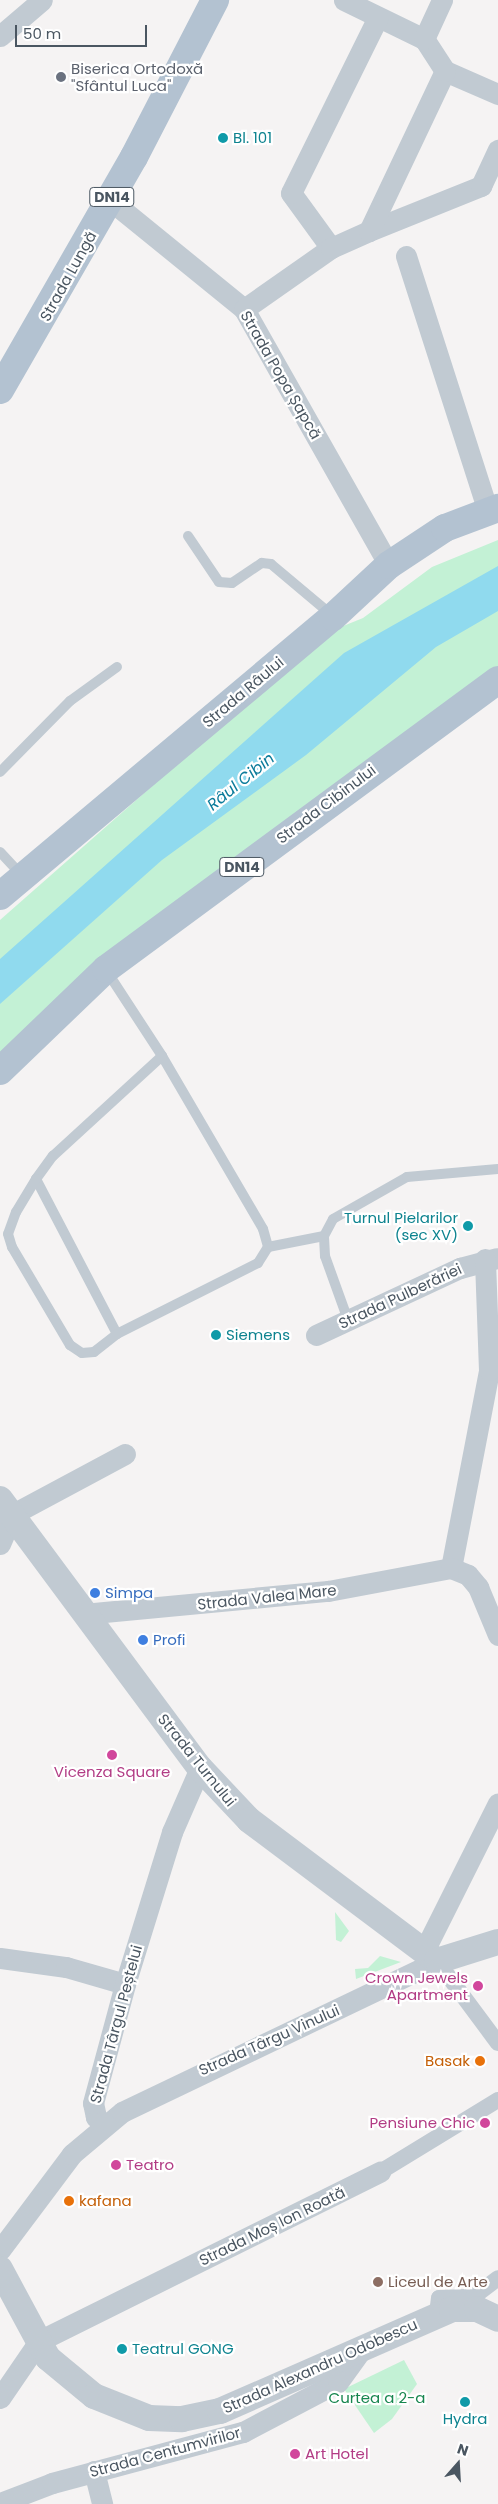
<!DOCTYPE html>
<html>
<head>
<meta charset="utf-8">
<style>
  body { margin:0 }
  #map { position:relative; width:498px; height:2504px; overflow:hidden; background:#f5f3f3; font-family:Poppins,sans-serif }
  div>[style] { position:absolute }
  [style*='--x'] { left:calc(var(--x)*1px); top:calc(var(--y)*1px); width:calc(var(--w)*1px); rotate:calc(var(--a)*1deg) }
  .green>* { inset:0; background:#c3f1d5 }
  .water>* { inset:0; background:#90daee }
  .service>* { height:10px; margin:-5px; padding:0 5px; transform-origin:5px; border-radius:5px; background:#c1cad2 }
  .pedestrian>* { height:16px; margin:-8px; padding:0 8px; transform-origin:8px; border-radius:8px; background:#c1cad2 }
  .minor>* { height:21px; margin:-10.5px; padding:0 10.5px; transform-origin:10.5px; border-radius:10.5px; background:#c1cad2 }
  .tertiary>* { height:26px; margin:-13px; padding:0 13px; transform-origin:13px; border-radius:13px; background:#c1cad2 }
  .primary>* { height:28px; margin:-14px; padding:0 14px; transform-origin:14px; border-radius:14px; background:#b3c2d1 }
  .dots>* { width:14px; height:14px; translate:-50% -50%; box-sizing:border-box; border:2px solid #fff; border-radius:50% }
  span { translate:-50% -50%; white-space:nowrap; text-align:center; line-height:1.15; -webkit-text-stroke:4.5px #fff; paint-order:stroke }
  .shield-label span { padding:1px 4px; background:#fff; border:1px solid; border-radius:4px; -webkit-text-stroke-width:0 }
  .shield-label { font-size:14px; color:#4a5661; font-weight:700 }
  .worship-label { font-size:15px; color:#5b616d }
  .left { translate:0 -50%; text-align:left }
  .culture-label { font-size:15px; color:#0d838f }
  .right { translate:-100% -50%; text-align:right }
  .street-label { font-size:15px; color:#4a5661 }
  .shop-label { font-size:15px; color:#366cbe }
  .hotel-label { font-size:15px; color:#b23c85 }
  .food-label { font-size:15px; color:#c56008 }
  .education-label { font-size:15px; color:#785e54 }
  .park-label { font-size:15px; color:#17864f }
  .water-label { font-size:16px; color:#0c7c9b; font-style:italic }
  .north { position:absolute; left:433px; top:2439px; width:50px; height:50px; -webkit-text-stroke:4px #fff; paint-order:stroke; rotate:19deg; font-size:14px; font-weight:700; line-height:20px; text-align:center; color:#4a5661 }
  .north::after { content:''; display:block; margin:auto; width:18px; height:22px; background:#4a5661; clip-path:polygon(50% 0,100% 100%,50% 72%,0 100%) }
  .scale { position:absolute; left:15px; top:25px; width:132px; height:22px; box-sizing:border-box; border:2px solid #4a5661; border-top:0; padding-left:6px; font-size:15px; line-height:18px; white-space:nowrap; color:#4a5661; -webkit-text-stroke:4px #fff; paint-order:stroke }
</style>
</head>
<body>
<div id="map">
  <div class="green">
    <div style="clip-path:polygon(498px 540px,498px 680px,0 1058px,0 920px,326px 633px,363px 618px,432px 567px)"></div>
    <div style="clip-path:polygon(335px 1912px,349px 1931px,341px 1942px,336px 1940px)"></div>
    <div style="clip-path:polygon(380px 1956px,401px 1962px,356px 1979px,355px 1969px,368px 1968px)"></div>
    <div style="clip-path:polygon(404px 2360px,417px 2384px,392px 2419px,374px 2433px,344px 2389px)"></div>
  </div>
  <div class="water">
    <div style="clip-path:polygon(498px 566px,498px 611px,436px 647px,306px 755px,162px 860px,0 1004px,0 959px,344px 653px)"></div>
  </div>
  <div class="service">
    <div style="--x:188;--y:536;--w:55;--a:56"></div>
    <div style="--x:219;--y:582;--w:13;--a:4"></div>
    <div style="--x:232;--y:583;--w:36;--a:-34"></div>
    <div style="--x:262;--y:563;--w:9;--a:6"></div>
    <div style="--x:271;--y:564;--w:81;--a:40"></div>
    <div style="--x:0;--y:772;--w:100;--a:-45.4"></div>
    <div style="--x:70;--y:701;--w:58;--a:-35.9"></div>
    <div style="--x:0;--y:852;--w:33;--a:47"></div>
    <div style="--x:106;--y:970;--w:103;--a:56.9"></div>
    <div style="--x:162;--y:1056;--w:200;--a:59.7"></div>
    <div style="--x:263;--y:1229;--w:19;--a:74"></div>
    <div style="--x:268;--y:1247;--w:19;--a:122"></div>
    <div style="--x:258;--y:1263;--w:158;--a:153.3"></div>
    <div style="--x:117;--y:1334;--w:175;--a:-117.6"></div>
    <div style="--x:36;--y:1179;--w:29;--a:-54"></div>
    <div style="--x:53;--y:1156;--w:148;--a:-42.5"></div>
    <div style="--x:36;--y:1179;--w:39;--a:121"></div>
    <div style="--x:16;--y:1212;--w:23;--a:110"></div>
    <div style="--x:8;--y:1234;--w:14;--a:73"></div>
    <div style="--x:12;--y:1247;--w:114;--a:59.4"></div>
    <div style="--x:70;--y:1345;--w:14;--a:34"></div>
    <div style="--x:82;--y:1353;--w:12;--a:-5"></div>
    <div style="--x:94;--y:1352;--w:29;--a:-38"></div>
    <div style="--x:268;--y:1247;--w:57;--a:-11.1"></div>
    <div style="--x:348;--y:1320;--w:68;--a:-109.8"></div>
    <div style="--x:325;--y:1256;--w:20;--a:-93"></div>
    <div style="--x:324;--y:1236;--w:19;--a:-62"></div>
    <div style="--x:333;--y:1219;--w:85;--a:-29.6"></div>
    <div style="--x:407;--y:1177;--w:91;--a:-5"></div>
  </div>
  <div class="pedestrian">
    <div style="--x:437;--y:1961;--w:102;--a:53.4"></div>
    <div style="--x:380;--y:2172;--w:138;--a:-31.4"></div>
    <div style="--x:437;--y:2314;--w:16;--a:-83"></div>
    <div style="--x:439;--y:2298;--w:34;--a:-2"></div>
    <div style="--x:473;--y:2297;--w:31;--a:-37"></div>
  </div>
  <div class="minor">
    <div style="--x:344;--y:0;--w:89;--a:26"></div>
    <div style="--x:0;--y:36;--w:55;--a:-40.6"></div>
    <div style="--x:445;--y:71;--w:58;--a:23.5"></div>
    <div style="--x:110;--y:200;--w:173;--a:39.1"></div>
    <div style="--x:244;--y:309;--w:294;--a:60.5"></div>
    <div style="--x:369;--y:231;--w:121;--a:-21.9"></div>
    <div style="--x:481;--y:186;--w:40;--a:-65"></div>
    <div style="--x:331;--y:248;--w:68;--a:-126"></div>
    <div style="--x:291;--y:193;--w:196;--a:-63.7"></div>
    <div style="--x:406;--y:256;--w:269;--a:72.2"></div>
    <div style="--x:244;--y:309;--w:106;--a:-35"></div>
    <div style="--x:331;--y:248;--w:42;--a:-24.1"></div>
    <div style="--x:369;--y:231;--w:177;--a:-64.6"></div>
    <div style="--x:445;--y:71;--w:38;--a:-123"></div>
    <div style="--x:424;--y:39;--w:43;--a:-65.2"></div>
    <div style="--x:316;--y:1335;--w:159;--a:-25"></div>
    <div style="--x:460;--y:1268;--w:38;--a:-15"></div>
    <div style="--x:0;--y:1544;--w:33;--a:-67"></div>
    <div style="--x:13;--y:1514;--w:127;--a:-28.2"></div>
    <div style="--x:451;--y:1568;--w:202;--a:-79.1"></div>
    <div style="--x:489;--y:1370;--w:111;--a:-92.1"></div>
    <div style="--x:83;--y:1614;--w:246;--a:-5.4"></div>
    <div style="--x:328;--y:1591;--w:125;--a:-10.6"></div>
    <div style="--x:451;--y:1568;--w:18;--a:22"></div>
    <div style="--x:468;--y:1575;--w:16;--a:50"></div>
    <div style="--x:478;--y:1587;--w:52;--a:67.4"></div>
    <div style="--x:424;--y:1951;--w:165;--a:-63.4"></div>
    <div style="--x:0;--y:1958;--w:67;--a:7.8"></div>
    <div style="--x:66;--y:1967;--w:61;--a:16.1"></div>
    <div style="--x:103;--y:2125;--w:11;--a:-131"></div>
    <div style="--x:96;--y:2117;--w:14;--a:-102"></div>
    <div style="--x:93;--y:2103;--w:123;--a:-74.9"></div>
    <div style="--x:125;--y:1984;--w:159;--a:-72.8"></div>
    <div style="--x:172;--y:1832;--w:70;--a:-66.4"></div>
    <div style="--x:0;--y:2250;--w:120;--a:-53.1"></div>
    <div style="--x:72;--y:2154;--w:65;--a:-40"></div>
    <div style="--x:122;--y:2112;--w:349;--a:-25.6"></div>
    <div style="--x:0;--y:2398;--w:69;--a:-55.6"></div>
    <div style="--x:39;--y:2341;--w:381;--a:-26.4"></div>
    <div style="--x:94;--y:2471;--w:34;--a:76"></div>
    <div style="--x:0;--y:2503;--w:56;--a:-21"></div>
    <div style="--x:52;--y:2483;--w:198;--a:-15"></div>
    <div style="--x:243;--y:2432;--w:107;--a:-27.8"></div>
    <div style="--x:338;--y:2382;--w:44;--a:-54.2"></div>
  </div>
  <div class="tertiary">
    <div style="--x:0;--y:1499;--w:335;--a:53.4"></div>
    <div style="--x:200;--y:1768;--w:71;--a:46.7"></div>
    <div style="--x:249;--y:1820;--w:235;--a:36.9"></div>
    <div style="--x:437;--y:1961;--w:64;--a:-17.3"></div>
    <div style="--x:0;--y:2269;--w:101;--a:61.7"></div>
    <div style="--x:48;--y:2358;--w:60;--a:39.6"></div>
    <div style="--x:94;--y:2396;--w:59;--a:21.8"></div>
    <div style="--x:149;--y:2418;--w:33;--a:2"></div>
    <div style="--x:182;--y:2419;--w:39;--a:-12"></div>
    <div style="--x:220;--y:2411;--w:253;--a:-23.7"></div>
    <div style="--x:452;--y:2309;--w:25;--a:0"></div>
    <div style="--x:477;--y:2309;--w:23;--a:25"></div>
  </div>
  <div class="primary">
    <div style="--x:0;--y:390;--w:269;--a:-60.1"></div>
    <div style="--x:134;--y:157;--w:177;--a:-62.7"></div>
    <div style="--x:0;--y:896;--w:434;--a:-40"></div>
    <div style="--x:333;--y:617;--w:76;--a:-42.9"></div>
    <div style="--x:389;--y:565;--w:67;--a:-33.5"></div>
    <div style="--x:445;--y:528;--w:57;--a:-20.7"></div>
    <div style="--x:0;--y:1071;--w:147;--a:-43.9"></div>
    <div style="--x:106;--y:969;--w:487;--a:-36.4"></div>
  </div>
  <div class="dots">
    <div style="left:61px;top:77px;background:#6b7280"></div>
    <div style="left:223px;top:138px;background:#0f9aa8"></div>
    <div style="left:468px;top:1226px;background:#0f9aa8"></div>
    <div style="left:216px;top:1335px;background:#0f9aa8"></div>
    <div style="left:95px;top:1593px;background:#3f7fe0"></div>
    <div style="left:143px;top:1640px;background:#3f7fe0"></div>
    <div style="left:112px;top:1755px;background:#d1479c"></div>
    <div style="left:478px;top:1986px;background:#d1479c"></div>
    <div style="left:480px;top:2061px;background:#e8710a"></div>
    <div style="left:485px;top:2123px;background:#d1479c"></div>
    <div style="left:116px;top:2165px;background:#d1479c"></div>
    <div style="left:69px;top:2201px;background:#e8710a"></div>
    <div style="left:378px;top:2282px;background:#8d6e63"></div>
    <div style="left:122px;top:2349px;background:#0f9aa8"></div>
    <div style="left:465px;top:2402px;background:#0f9aa8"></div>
    <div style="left:295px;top:2454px;background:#d1479c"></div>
  </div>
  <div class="shield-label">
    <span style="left:112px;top:197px">DN14</span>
    <span style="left:242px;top:867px">DN14</span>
  </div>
  <div class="worship-label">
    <span class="left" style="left:71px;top:77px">Biserica Ortodoxă<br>"Sfântul Luca"</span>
  </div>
  <div class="culture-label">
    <span class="left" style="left:233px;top:138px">Bl. 101</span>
    <span class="right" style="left:458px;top:1226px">Turnul Pielarilor<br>(sec XV)</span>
    <span class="left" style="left:226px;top:1335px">Siemens</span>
    <span class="left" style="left:132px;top:2349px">Teatrul GONG</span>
    <span style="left:465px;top:2419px">Hydra</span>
  </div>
  <div class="street-label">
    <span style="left:68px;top:276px;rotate:-61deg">Strada Lungă</span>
    <span style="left:281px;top:375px;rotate:60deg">Strada Popa Șapcă</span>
    <span style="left:243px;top:692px;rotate:-40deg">Strada Râului</span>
    <span style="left:326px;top:804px;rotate:-37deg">Strada Cibinului</span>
    <span style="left:400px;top:1296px;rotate:-25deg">Strada Pulberăriei</span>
    <span style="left:267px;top:1597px;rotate:-6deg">Strada Valea Mare</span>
    <span style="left:197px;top:1760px;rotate:51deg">Strada Turnului</span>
    <span style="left:116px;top:2024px;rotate:-75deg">Strada Târgul Peștelui</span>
    <span style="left:269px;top:2040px;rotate:-24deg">Strada Târgu Vinului</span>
    <span style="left:272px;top:2226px;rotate:-26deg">Strada Moș Ion Roată</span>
    <span style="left:320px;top:2366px;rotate:-24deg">Strada Alexandru Odobescu</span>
    <span style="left:165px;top:2452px;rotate:-15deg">Strada Centumvirilor</span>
  </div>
  <div class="shop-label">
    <span class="left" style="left:105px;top:1593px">Simpa</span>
    <span class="left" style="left:153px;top:1640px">Profi</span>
  </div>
  <div class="hotel-label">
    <span style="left:112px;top:1772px">Vicenza Square</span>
    <span class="right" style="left:468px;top:1986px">Crown Jewels<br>Apartment</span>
    <span class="right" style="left:475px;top:2123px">Pensiune Chic</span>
    <span class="left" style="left:126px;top:2165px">Teatro</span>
    <span class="left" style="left:305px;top:2454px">Art Hotel</span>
  </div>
  <div class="food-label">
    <span class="right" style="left:470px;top:2061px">Basak</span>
    <span class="left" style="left:79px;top:2201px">kafana</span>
  </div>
  <div class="education-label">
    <span class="left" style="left:388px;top:2282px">Liceul de Arte</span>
  </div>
  <div class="park-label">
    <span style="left:377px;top:2398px">Curtea a 2-a</span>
  </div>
  <div class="water-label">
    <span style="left:241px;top:782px;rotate:-39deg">Râul Cibin</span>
  </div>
  <div class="north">N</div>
  <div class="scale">50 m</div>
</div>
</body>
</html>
